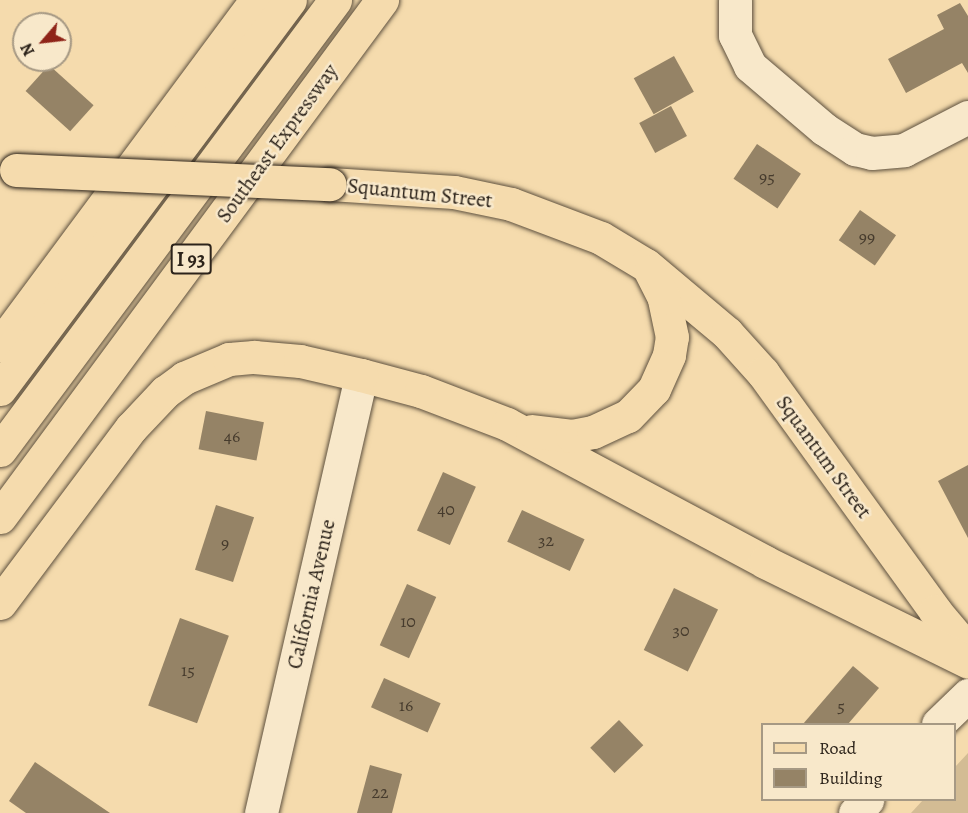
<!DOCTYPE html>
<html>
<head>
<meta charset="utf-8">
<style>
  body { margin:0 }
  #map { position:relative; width:968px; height:813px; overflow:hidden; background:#f5dbad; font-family:Alegreya,serif }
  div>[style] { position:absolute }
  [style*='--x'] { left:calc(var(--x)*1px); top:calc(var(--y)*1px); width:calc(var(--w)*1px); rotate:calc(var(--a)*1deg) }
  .green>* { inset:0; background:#d3bc94 }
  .building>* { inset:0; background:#958366; transform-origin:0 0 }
  .roads { filter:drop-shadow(0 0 2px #5e513f) drop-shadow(0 0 2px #5e513f) }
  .minor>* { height:33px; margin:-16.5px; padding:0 16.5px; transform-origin:16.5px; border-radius:16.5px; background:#f8e8ca }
  .major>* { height:33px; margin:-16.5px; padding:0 16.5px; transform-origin:16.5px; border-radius:16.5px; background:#f5dbad }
  .highway>* { height:33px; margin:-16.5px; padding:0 16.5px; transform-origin:16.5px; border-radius:16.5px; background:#f5dbad }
  .bridges { filter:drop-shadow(0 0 2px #2c231a) drop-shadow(0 0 2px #2c231a) }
  .major-bridge>* { height:33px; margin:-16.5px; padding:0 16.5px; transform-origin:16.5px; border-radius:16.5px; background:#f5dbad }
  span { translate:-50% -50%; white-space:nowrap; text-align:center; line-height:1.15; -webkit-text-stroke:5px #f8e8ca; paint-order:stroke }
  .number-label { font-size:18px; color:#463b2d }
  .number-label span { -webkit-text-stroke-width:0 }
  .shield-label span { padding:2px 4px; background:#f8e8ca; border:2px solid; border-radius:4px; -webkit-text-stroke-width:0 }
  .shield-label { font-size:20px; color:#2c231a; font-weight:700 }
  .street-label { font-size:21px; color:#2c231a }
  .legend { position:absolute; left:761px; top:723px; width:195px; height:78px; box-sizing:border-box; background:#f8e8ca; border:2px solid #a69984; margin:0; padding:8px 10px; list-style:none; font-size:18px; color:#2c231a }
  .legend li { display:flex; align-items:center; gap:12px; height:30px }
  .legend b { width:30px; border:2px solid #a69984 }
  .north { position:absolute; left:12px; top:12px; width:60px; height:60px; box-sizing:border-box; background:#f8e8ca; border:2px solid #a69984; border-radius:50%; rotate:242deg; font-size:16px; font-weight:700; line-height:24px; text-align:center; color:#2c231a }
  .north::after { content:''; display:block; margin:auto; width:21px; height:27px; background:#8f2418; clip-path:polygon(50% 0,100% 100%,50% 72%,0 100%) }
</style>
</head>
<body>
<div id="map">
  <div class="green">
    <div style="clip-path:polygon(968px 753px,968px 813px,911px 813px,923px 800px,954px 800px,955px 767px)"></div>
  </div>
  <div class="building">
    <div style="clip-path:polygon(960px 3px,968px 16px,968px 73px,962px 63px,906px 93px,888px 59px,944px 29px,937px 15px)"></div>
    <div style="left:674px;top:56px;width:41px;height:46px;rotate:61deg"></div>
    <div style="left:49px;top:65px;width:60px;height:35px;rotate:42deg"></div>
    <div style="left:671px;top:106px;width:34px;height:36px;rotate:62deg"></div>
    <div style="left:757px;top:144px;width:53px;height:42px;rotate:34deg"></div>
    <div style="left:860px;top:210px;width:44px;height:37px;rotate:35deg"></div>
    <div style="left:206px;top:411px;width:59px;height:39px;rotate:11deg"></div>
    <div style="clip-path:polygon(968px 465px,968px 538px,938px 481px)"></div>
    <div style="left:443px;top:472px;width:36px;height:64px;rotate:24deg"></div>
    <div style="left:216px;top:505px;width:40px;height:68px;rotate:18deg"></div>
    <div style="left:522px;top:510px;width:69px;height:35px;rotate:25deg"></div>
    <div style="left:407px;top:584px;width:32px;height:67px;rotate:24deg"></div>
    <div style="left:674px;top:588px;width:49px;height:69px;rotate:26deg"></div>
    <div style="left:180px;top:618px;width:52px;height:93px;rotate:20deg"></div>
    <div style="clip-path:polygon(853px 666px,879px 688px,848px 724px,803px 724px)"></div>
    <div style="left:384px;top:678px;width:62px;height:32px;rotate:24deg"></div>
    <div style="left:619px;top:720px;width:35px;height:40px;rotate:46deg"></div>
    <div style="clip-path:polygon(35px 762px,110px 813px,26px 813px,9px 801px)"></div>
    <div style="clip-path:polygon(370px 765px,402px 774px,392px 813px,357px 813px)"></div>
  </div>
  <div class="roads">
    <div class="minor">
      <div style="--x:735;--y:0;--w:35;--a:90"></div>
      <div style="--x:735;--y:35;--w:34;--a:64"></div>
      <div style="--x:750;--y:66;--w:97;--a:40.4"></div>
      <div style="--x:824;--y:129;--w:37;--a:33"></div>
      <div style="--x:855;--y:149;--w:17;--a:13"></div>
      <div style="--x:872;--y:153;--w:32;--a:-5"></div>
      <div style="--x:904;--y:150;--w:72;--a:-27.3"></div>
      <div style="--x:938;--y:724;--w:42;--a:-44"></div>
      <div style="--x:261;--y:813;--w:449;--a:-77.1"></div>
      <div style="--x:855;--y:813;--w:18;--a:-47"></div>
    </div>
    <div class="major">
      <div style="--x:330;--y:184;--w:124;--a:3.7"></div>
      <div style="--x:454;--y:192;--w:58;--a:11.9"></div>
      <div style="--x:511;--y:204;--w:96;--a:20.7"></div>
      <div style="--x:601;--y:238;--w:52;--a:31"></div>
      <div style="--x:646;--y:265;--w:106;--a:40"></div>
      <div style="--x:727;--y:333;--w:54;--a:48"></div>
      <div style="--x:763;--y:373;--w:294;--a:54.1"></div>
      <div style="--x:935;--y:611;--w:51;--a:49.8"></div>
      <div style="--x:361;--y:375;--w:62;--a:14.9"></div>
      <div style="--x:421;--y:391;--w:92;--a:21"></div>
      <div style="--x:507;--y:424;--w:293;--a:28.1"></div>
      <div style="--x:765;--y:562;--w:226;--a:26.2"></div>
      <div style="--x:532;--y:431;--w:40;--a:7.1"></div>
      <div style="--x:572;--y:436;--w:21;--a:-11"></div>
      <div style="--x:593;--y:432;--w:38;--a:-25"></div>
      <div style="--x:628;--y:416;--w:37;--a:-46"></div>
      <div style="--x:654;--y:389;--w:37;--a:-66"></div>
      <div style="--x:669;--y:355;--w:18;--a:-81"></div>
      <div style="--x:672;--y:337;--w:40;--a:-102"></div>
      <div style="--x:664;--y:298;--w:30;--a:-117"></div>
    </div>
    <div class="highway">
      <div style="--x:0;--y:345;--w:430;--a:-53.4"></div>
      <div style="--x:0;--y:389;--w:485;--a:-53.3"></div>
      <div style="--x:0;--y:450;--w:561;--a:-53.33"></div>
      <div style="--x:0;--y:517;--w:643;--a:-53.54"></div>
      <div style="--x:0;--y:603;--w:219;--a:-53.2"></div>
      <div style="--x:131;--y:428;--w:50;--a:-46.6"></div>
      <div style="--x:165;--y:392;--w:24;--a:-36"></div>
      <div style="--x:184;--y:378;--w:49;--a:-22.9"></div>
      <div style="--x:229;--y:359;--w:25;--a:-5"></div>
      <div style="--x:254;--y:357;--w:46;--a:5"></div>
      <div style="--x:300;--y:361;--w:63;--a:12.9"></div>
    </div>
  </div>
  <div class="bridges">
    <div class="major-bridge">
      <div style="--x:16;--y:170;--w:314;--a:2.6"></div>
    </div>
  </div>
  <div class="number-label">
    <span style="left:767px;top:177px">95</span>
    <span style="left:867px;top:237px">99</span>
    <span style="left:232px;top:436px">46</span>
    <span style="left:446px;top:509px">40</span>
    <span style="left:546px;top:540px">32</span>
    <span style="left:225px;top:543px">9</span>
    <span style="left:408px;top:621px">10</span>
    <span style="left:681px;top:630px">30</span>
    <span style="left:188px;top:670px">15</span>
    <span style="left:406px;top:705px">16</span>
    <span style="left:841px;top:706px">5</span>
    <span style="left:380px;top:792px">22</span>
  </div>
  <div class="shield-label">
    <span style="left:191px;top:259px">I 93</span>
  </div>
  <div class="street-label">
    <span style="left:277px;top:143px;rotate:-54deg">Southeast Expressway</span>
    <span style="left:420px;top:193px;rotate:6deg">Squantum Street</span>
    <span style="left:824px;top:457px;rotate:54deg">Squantum Street</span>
    <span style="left:311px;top:594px;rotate:-77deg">California Avenue</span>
  </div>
  <ul class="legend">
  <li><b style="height:8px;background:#f5dbad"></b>Road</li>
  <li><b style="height:16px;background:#958366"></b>Building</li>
  </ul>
  <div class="north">N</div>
</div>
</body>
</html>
